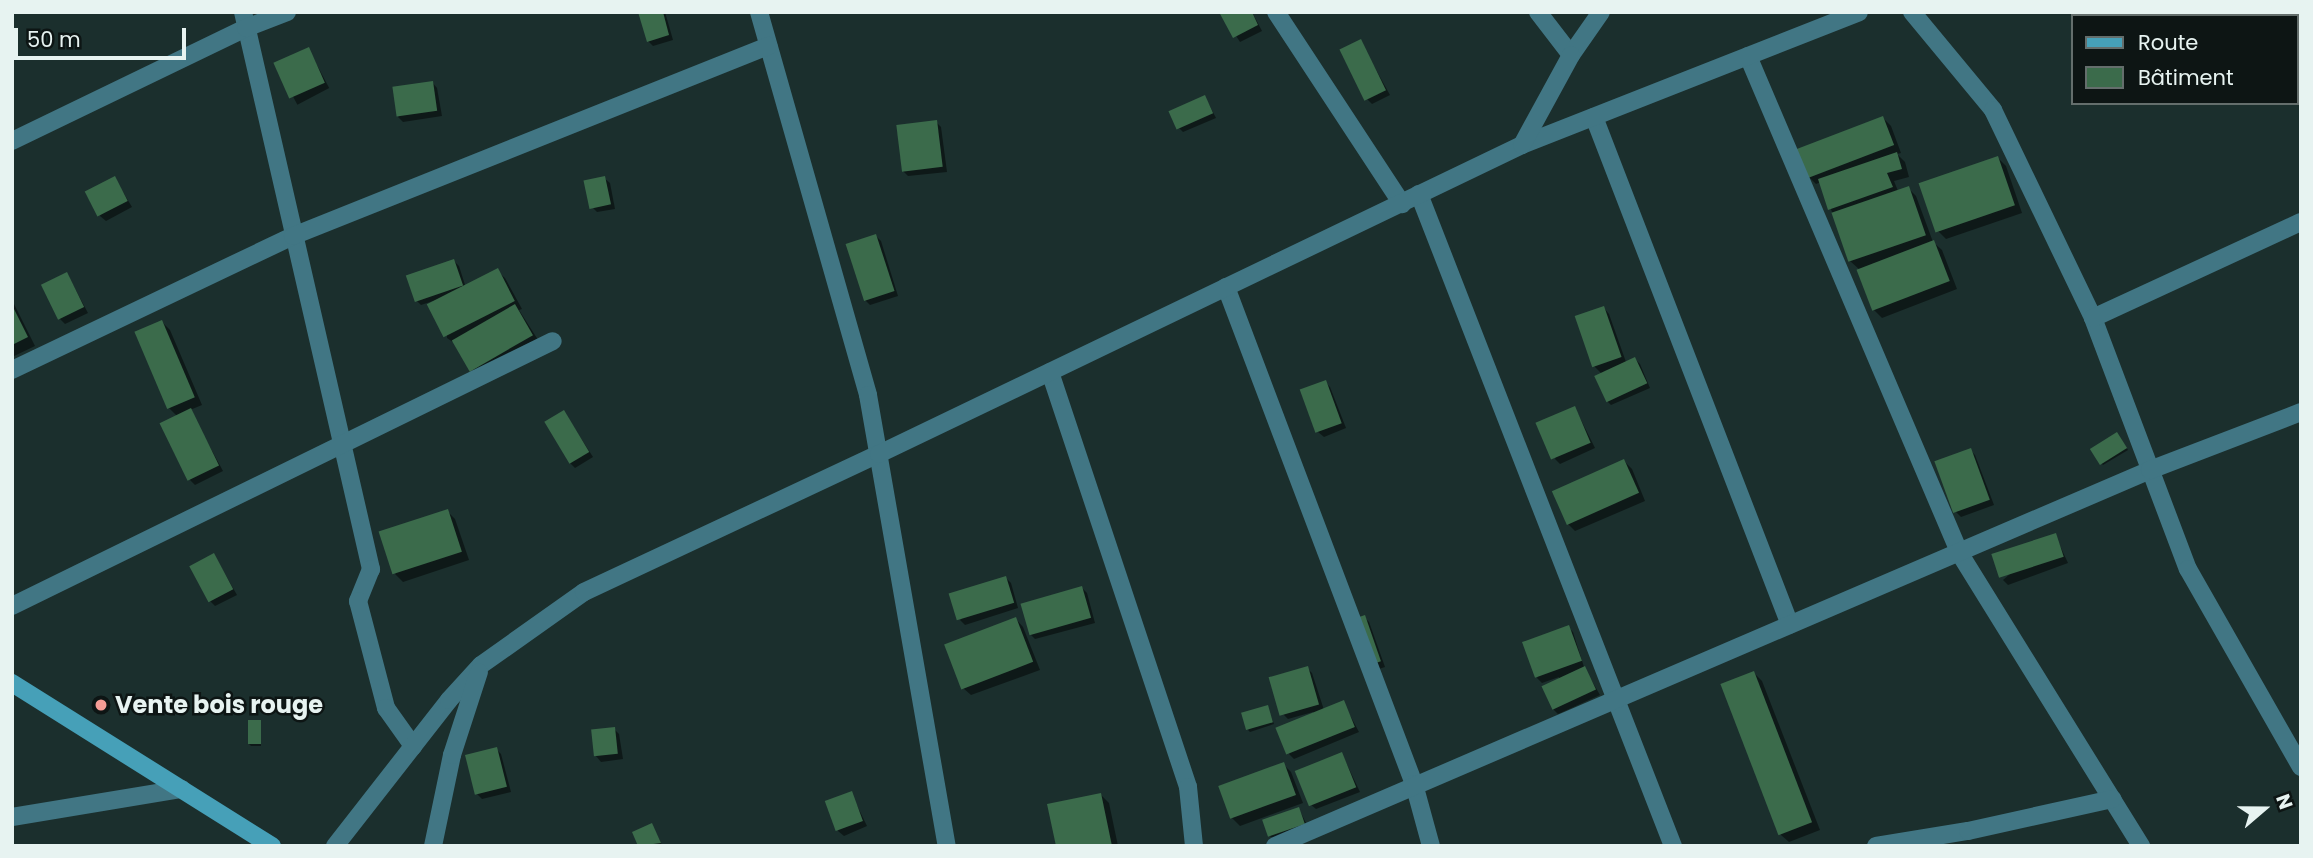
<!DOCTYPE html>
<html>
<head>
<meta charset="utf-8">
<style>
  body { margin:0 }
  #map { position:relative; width:2313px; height:858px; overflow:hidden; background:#1b2f2d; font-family:Poppins,sans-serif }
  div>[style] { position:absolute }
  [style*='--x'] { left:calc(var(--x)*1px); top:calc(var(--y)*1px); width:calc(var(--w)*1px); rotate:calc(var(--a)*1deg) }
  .shadow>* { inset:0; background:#0007; transform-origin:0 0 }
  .building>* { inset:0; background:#3b6b4b; transform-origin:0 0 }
  .street>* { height:18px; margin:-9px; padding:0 9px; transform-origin:9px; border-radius:9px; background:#417684 }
  .secondary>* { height:18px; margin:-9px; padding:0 9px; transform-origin:9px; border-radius:9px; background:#46a0b8 }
  .dots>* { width:19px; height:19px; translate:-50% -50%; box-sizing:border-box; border:4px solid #0d1514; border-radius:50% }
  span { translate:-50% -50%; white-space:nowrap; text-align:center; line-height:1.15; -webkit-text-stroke:5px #0d1514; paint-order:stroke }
  .poi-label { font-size:24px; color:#e7f3f1; font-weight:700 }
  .left { translate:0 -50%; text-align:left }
  .frame { position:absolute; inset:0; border:14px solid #e7f3f1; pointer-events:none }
  .legend { position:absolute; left:2071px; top:14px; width:228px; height:91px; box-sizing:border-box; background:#0d1514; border:2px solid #646e6c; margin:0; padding:9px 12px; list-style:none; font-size:21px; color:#e7f3f1 }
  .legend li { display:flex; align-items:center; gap:14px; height:35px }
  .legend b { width:35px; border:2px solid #646e6c }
  .north { position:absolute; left:2229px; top:774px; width:70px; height:70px; -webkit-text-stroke:5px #0d1514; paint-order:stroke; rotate:70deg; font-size:19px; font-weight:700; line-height:28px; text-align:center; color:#e7f3f1 }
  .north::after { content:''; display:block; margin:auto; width:24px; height:32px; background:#e7f3f1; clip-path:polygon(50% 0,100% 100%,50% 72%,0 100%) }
  .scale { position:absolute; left:14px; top:28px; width:172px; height:32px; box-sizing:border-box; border:4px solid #e7f3f1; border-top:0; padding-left:9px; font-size:21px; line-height:24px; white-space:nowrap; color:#e7f3f1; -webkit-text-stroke:5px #0d1514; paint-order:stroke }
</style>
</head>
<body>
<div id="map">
  <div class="shadow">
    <div style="clip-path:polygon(640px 12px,665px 12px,673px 40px,653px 46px,648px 41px)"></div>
    <div style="clip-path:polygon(1221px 12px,1252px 12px,1262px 31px,1240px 42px)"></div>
    <div style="clip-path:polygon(1360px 41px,1390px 95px,1372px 104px,1367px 99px)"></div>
    <div style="left:309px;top:50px;width:43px;height:36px;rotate:62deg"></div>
    <div style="clip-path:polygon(432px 82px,437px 88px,442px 116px,403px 122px,398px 117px)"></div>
    <div style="clip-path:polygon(1205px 97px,1216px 118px,1183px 132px,1178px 127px)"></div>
    <div style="clip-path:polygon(1883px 118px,1891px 126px,1901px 153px,1897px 154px,1905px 162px,1909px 177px,1894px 181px,1898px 191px,1908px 188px,1916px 196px,1933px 242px,1942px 250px,1957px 289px,1882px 318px,1874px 310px,1860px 270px,1850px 261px,1821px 182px,1816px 184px,1808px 176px)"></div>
    <div style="clip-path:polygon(936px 122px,941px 127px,947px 172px,908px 176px,903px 171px)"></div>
    <div style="clip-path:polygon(1998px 158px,2006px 166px,2022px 213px,1946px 239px,1938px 231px,1921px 185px)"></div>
    <div style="clip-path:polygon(604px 178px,610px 183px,615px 209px,597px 212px,592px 207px)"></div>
    <div style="clip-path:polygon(115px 179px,132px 207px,106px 221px,100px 216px)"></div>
    <div style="clip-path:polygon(876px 236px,881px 241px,898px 296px,870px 305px,865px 300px)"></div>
    <div style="clip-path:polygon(454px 261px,459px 266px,466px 288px,497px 271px,505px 278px,522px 309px,519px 310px,540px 343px,479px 378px,457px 345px,447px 338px,445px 297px,421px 305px,416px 300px)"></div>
    <div style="clip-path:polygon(67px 274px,88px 313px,65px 324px,60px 319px)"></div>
    <div style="clip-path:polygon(12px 300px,35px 346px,12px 357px)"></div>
    <div style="clip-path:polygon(1604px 308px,1609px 314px,1626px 362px,1635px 359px,1640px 364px,1650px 388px,1611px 405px,1606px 400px,1601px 373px,1594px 366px)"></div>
    <div style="clip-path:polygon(162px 322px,170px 330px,202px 405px,190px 410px,223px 471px,195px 485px,190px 480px,178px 417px,169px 408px)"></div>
    <div style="clip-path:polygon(1325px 382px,1330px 387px,1346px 428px,1324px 437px,1318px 432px)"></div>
    <div style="clip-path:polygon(1575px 408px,1595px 448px,1560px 464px,1555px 459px)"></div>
    <div style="clip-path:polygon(564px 412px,593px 457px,575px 468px,570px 463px)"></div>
    <div style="clip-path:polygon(2119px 437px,2128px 450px,2103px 465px,2101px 463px)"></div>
    <div style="clip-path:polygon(1970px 450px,1975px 455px,1994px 505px,1961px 517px,1956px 512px)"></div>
    <div style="clip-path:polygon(1624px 461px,1632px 469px,1645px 501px,1575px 531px,1567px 523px)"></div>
    <div style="clip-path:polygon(447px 511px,455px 519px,469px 560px,403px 582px,395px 574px)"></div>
    <div style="clip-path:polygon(2055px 535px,2068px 563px,2008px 585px,2003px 580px)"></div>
    <div style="clip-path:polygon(214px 555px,237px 595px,215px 606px,210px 601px)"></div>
    <div style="clip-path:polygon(1006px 578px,1011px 583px,1018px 608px,965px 625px,960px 620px)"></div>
    <div style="clip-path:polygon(1082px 588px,1087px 593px,1095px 623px,1035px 639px,1030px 634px)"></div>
    <div style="clip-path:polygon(1364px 617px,1369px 622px,1385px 667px,1369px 672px)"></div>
    <div style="clip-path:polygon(1016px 619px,1023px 627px,1040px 670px,971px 695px,963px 688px,947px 645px)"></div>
    <div style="clip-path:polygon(1568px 627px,1573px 632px,1584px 667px,1600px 695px,1558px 714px,1553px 709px,1559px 677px,1542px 683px,1537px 678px)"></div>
    <div style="clip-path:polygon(1307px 668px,1312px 673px,1324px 710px,1343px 702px,1359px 732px,1294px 759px,1289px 754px,1314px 714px,1313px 712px,1288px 719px,1283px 714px)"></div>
    <div style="clip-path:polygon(1754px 673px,1762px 681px,1820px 830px,1789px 842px,1781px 835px,1722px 685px)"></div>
    <div style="clip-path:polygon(1267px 707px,1274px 724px,1250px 732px,1248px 730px)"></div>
    <div style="clip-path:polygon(260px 722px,261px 746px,251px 746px,249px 744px)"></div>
    <div style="clip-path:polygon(614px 729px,619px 734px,623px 759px,601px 762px,596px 756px)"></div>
    <div style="clip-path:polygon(496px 749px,501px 754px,511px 792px,482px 799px,477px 794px)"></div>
    <div style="clip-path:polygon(1342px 754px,1360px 792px,1316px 809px,1310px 804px)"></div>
    <div style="clip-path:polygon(1283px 764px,1291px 772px,1303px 803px,1240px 826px,1232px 818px,1220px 787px)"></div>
    <div style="clip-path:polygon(851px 793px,867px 826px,844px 836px,838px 831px)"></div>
    <div style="clip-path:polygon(1101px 795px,1109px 803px,1118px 846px,1058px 846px)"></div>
    <div style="clip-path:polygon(1299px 809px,1309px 829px,1275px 841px,1270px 836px)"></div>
    <div style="clip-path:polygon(652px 825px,662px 845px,640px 846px)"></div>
  </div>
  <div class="building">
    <div style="clip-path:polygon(638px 12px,663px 12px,669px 35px,647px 42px)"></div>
    <div style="clip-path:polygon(1219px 12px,1252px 12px,1258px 25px,1233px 38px)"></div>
    <div style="left:1361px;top:39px;width:57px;height:24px;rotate:64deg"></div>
    <div style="left:309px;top:47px;width:39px;height:39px;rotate:66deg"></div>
    <div style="left:433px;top:81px;width:30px;height:41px;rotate:82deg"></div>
    <div style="left:1205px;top:95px;width:20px;height:40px;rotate:66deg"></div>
    <div style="left:1883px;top:116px;width:31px;height:93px;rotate:69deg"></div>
    <div style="left:937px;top:120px;width:47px;height:41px;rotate:83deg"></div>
    <div style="clip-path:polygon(1897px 152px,1902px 169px,1887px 173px,1893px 187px,1828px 210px,1818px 179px)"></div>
    <div style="left:1998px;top:156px;width:52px;height:84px;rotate:71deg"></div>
    <div style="left:115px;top:176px;width:28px;height:34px;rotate:63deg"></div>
    <div style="left:605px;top:176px;width:29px;height:22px;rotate:78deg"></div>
    <div style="left:1909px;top:186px;width:52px;height:82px;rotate:71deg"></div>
    <div style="left:876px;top:234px;width:60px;height:32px;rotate:72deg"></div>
    <div style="left:1934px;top:240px;width:44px;height:83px;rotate:69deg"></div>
    <div style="left:454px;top:259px;width:28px;height:51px;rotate:71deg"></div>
    <div style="left:498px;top:268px;width:37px;height:80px;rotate:63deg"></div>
    <div style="left:67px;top:272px;width:39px;height:29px;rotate:64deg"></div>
    <div style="left:515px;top:304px;width:36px;height:73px;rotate:60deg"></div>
    <div style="clip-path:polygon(12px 305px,28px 337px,12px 345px)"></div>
    <div style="left:1604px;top:306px;width:54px;height:31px;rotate:71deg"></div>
    <div style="left:162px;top:320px;width:84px;height:30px;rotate:67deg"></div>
    <div style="left:1635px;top:357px;width:29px;height:45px;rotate:65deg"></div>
    <div style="left:1326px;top:380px;width:46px;height:28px;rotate:70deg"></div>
    <div style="left:1575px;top:406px;width:40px;height:43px;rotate:67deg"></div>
    <div style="left:191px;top:408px;width:64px;height:35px;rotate:64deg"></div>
    <div style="left:564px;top:410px;width:49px;height:23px;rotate:59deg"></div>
    <div style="left:2117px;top:432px;width:19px;height:32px;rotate:58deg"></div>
    <div style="left:1971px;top:448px;width:55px;height:39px;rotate:70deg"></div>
    <div style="left:1624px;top:459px;width:37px;height:79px;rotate:66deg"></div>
    <div style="left:448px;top:509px;width:45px;height:73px;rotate:72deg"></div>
    <div style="left:2056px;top:533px;width:25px;height:68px;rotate:72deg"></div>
    <div style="left:214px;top:553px;width:41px;height:28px;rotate:62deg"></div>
    <div style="left:1006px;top:576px;width:28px;height:60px;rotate:73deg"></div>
    <div style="left:1082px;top:586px;width:33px;height:64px;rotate:74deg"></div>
    <div style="left:1365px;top:615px;width:49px;height:20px;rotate:71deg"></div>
    <div style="left:1016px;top:617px;width:48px;height:77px;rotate:69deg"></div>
    <div style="left:1569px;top:625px;width:38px;height:50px;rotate:70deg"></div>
    <div style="left:1308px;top:666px;width:40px;height:41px;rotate:74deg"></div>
    <div style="left:1585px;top:666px;width:26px;height:48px;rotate:65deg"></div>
    <div style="left:1754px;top:671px;width:162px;height:36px;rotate:69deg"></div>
    <div style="left:1344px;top:700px;width:29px;height:74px;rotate:68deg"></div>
    <div style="left:1268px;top:705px;width:18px;height:28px;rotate:74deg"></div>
    <div style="left:248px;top:720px;width:13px;height:24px"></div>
    <div style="left:615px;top:727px;width:27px;height:24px;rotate:84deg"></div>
    <div style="left:497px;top:747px;width:41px;height:33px;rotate:76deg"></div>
    <div style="left:1342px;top:752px;width:38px;height:51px;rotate:68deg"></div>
    <div style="left:1284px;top:762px;width:35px;height:70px;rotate:70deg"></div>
    <div style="left:852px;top:791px;width:32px;height:29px;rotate:70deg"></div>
    <div style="clip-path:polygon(1101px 793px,1112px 846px,1056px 846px,1047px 804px)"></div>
    <div style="left:1299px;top:807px;width:18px;height:39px;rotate:71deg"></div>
    <div style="clip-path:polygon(652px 823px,661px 843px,638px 846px,632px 832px)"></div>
  </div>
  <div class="street">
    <div style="--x:243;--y:12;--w:572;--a:77.06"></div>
    <div style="--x:371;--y:569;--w:35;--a:112"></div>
    <div style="--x:358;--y:601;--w:111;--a:75.3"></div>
    <div style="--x:386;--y:708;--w:47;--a:54.6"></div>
    <div style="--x:759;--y:12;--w:398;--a:74.1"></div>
    <div style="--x:868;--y:395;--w:458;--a:80.1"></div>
    <div style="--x:1276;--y:12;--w:230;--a:56.7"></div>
    <div style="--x:1538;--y:12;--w:54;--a:52.5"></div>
    <div style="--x:1571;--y:55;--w:52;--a:-55.1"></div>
    <div style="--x:1912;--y:12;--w:127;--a:50.4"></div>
    <div style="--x:1993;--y:110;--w:231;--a:64.3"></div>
    <div style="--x:2093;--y:318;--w:268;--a:69.3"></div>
    <div style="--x:2188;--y:569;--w:228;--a:60.3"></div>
    <div style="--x:1748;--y:56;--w:541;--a:66.94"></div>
    <div style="--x:1960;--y:554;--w:344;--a:58.2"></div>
    <div style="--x:1594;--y:117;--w:544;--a:68.9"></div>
    <div style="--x:12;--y:141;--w:260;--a:-25.8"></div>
    <div style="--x:246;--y:28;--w:44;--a:-21.3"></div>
    <div style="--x:1522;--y:145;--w:362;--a:-21.5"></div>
    <div style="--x:1419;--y:194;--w:700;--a:68.72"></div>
    <div style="--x:1226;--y:287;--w:531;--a:69.28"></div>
    <div style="--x:1414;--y:784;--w:64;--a:74.7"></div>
    <div style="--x:2093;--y:318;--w:229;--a:-24.8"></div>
    <div style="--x:12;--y:370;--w:311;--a:-25.5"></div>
    <div style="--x:293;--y:236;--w:512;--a:-21.8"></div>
    <div style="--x:1050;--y:372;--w:437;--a:71.6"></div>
    <div style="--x:1188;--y:787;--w:59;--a:84.2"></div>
    <div style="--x:12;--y:606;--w:602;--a:-26.1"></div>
    <div style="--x:12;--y:817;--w:172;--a:-9.4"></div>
    <div style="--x:335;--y:846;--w:185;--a:-52"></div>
    <div style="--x:449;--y:700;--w:47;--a:-47.6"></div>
    <div style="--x:481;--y:665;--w:126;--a:-35.3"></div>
    <div style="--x:584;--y:592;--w:326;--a:-25.1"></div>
    <div style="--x:879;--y:454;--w:713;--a:-25.67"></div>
    <div style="--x:1522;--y:145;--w:102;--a:-61.4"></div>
    <div style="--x:433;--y:846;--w:93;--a:-78.2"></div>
    <div style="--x:452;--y:755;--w:87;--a:-72"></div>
    <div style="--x:1275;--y:846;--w:952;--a:-23.25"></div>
    <div style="--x:2150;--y:470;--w:162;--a:-21"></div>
    <div style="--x:1876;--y:846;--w:93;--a:-9.3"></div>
    <div style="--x:1968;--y:831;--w:148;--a:-12.5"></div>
  </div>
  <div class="secondary">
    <div style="--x:12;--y:683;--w:307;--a:32.1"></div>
  </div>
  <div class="dots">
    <div style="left:101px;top:705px;background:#f59c95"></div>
  </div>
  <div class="poi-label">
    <span class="left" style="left:115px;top:705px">Vente bois rouge</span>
  </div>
  <div class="frame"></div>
  <ul class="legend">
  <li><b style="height:9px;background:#46a0b8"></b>Route</li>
  <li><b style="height:19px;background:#3b6b4b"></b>Bâtiment</li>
  </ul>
  <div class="north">N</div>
  <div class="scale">50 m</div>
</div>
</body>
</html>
